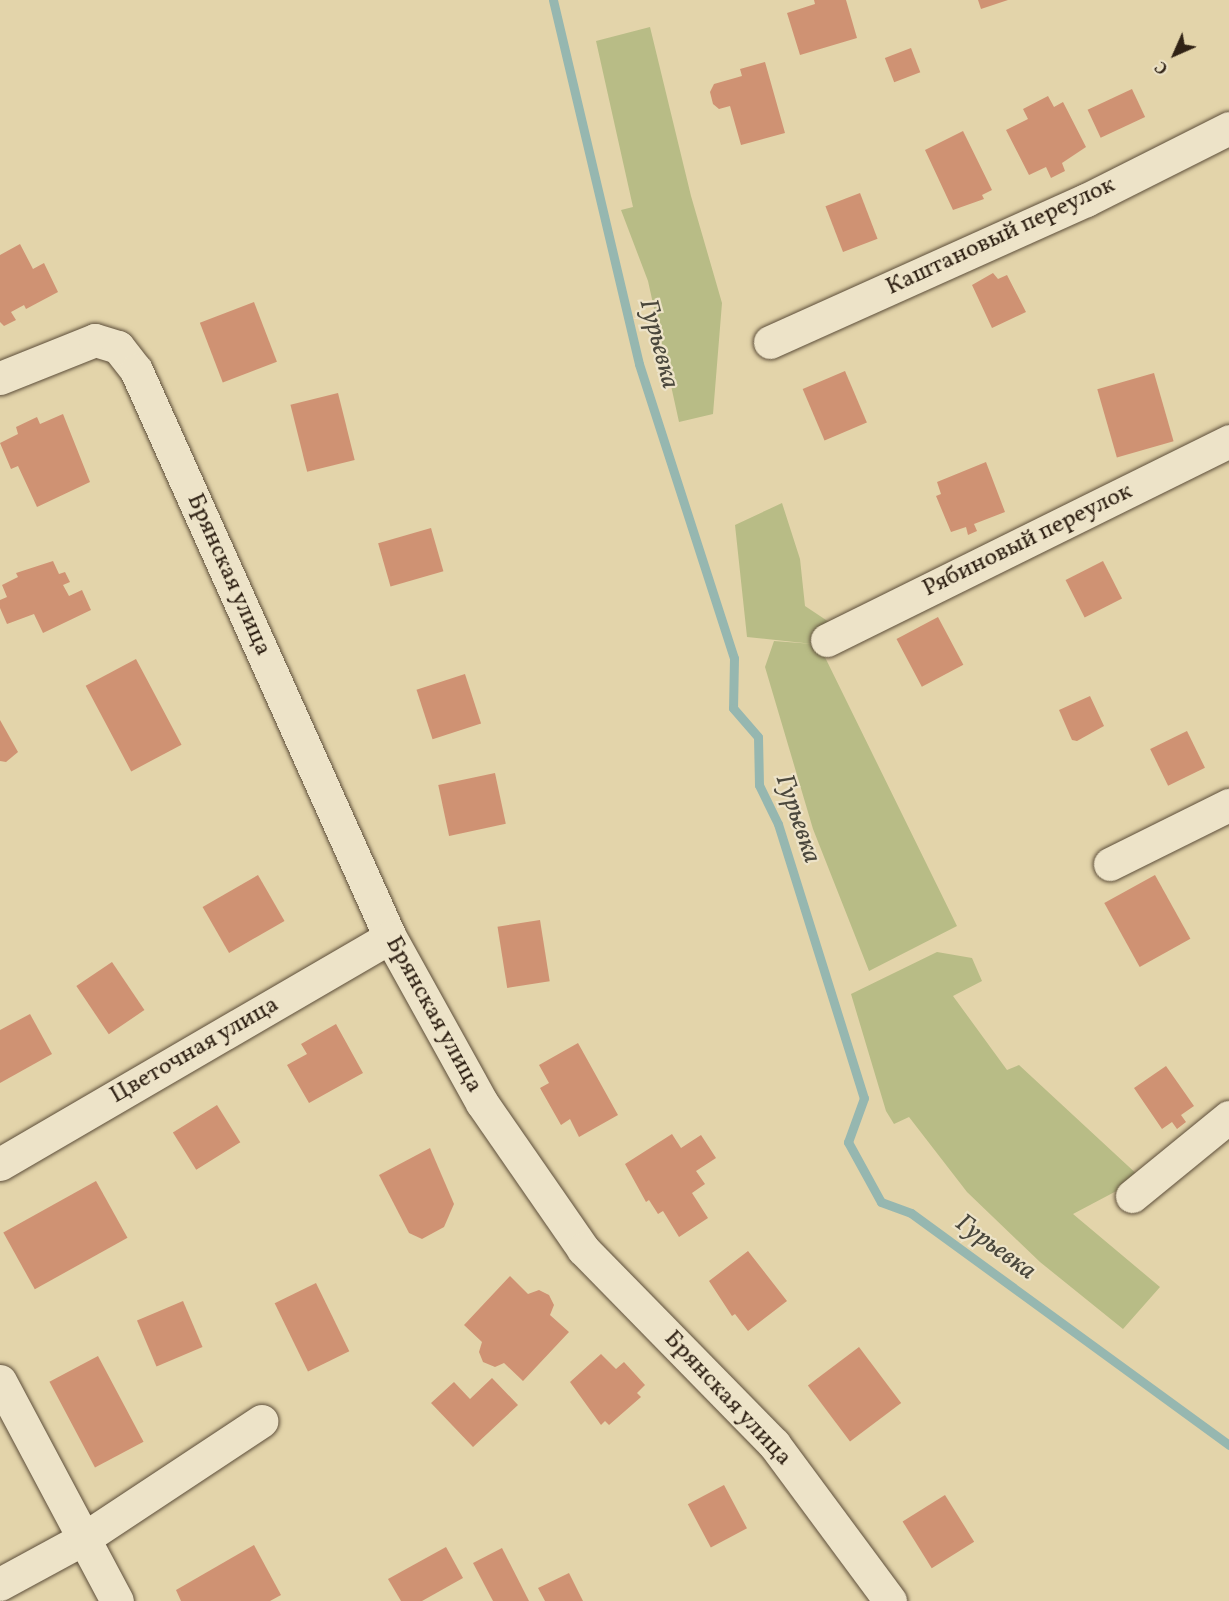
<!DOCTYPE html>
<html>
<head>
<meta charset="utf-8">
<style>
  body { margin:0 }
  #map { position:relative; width:1229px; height:1601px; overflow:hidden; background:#e3d4aa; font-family:Vollkorn,serif }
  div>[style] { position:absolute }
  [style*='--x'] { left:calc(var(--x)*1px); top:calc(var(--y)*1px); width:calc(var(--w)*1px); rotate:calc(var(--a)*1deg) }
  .green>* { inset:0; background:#b8bc86 }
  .stream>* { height:9px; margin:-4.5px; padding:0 4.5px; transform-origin:4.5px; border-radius:4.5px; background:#96b7b0 }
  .building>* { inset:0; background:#cf9273; transform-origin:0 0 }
  .roads { filter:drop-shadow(0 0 2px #5d4e3a) drop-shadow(0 0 2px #5d4e3a) }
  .minor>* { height:33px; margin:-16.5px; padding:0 16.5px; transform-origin:16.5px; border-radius:16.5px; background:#ede3c8 }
  .tertiary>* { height:33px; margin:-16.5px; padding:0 16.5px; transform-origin:16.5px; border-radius:16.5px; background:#ede3c8 }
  span { translate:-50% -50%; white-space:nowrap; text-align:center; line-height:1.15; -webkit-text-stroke:4.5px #ede3c8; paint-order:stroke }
  .street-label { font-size:24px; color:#302215 }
  .water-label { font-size:26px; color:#4a473c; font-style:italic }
  .north { position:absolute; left:1145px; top:24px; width:60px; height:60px; -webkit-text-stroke:4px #ede3c8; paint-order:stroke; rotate:225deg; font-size:16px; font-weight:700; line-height:24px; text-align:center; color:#302215 }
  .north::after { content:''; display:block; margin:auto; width:21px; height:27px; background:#302215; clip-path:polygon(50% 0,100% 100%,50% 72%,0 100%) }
</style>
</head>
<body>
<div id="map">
  <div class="green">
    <div style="clip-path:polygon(650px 27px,691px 196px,722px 303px,713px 414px,679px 422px,648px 281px,621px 210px,633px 207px,596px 41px)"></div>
    <div style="clip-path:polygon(782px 503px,800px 559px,805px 606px,835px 626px,819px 645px,957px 926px,869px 971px,813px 829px,765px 667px,774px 641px,813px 644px,747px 637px,735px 525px)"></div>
    <div style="clip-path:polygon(937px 952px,972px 958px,982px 981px,953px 996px,1007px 1070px,1019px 1065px,1141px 1178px,1073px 1214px,1160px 1287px,1123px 1329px,1040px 1262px,967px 1192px,909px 1117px,894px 1124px,886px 1111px,851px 994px)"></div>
  </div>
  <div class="stream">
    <div style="--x:553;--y:0;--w:374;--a:76.7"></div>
    <div style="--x:639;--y:364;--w:309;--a:72.1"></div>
    <div style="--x:734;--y:658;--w:50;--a:91.1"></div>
    <div style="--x:733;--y:708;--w:38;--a:49"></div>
    <div style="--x:758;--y:737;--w:48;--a:88.8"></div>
    <div style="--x:759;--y:785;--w:43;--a:64"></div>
    <div style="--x:778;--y:824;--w:287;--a:72.6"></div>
    <div style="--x:864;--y:1098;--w:47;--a:110"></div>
    <div style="--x:848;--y:1142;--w:68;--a:61.2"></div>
    <div style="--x:881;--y:1202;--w:32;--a:20"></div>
    <div style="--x:911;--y:1213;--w:394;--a:36.1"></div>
  </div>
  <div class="building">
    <div style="clip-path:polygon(814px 0,846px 0,857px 38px,800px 55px,787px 13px,815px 4px)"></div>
    <div style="clip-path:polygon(978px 0,1008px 0,981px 9px)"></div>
    <div style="left:911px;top:48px;width:26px;height:28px;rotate:69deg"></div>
    <div style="clip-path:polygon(765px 62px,785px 133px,741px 145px,730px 106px,719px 109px,713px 104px,710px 92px,714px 84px,742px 76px,740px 69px)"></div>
    <div style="left:1132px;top:89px;width:31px;height:49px;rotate:65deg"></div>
    <div style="clip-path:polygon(1048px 96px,1054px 107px,1063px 102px,1086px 147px,1062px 163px,1065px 171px,1051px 178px,1046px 167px,1029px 175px,1006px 130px,1028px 119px,1023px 109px)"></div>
    <div style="clip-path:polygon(963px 131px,992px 190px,982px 195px,984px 199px,953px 210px,925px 150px)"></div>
    <div style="left:860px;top:193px;width:49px;height:37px;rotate:69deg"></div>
    <div style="clip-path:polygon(20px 244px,33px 269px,44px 263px,58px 292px,26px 309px,24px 305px,11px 312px,16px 320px,4px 326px,0 322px,0 255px)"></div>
    <div style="clip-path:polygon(993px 273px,998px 279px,1007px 275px,1026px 312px,992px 328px,972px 285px)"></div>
    <div style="left:254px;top:302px;width:64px;height:58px;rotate:69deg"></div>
    <div style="left:845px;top:371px;width:56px;height:46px;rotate:67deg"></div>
    <div style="left:1154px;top:373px;width:71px;height:59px;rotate:74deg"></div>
    <div style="left:338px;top:393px;width:69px;height:49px;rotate:76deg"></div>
    <div style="clip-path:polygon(63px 414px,90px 482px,37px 507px,18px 466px,11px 469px,0 443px,18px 434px,16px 427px,37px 417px,40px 424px)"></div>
    <div style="clip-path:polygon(986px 462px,1005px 512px,974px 524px,977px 531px,968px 535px,966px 527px,951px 532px,936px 496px,941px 494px,937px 482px)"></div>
    <div style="left:431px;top:528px;width:45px;height:55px;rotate:74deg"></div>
    <div style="clip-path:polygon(53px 561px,59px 574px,65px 572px,70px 582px,63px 585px,69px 596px,82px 590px,91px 610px,43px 633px,34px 614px,7px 624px,0 608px,0 600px,7px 597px,2px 585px,18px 577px,16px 573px)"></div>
    <div style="left:1103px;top:561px;width:42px;height:42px;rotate:63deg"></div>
    <div style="left:938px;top:617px;width:54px;height:47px;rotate:62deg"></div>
    <div style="left:136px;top:659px;width:97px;height:57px;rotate:62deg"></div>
    <div style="left:465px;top:674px;width:52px;height:51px;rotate:72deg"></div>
    <div style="clip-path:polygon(1090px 696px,1104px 726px,1077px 741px,1072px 740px,1059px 710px)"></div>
    <div style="clip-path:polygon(0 720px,18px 752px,6px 762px,0 761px)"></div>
    <div style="left:1187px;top:731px;width:41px;height:41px;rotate:64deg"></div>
    <div style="left:495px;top:773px;width:52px;height:58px;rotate:78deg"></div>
    <div style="left:258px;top:875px;width:53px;height:64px;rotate:60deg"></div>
    <div style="left:1155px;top:875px;width:73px;height:58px;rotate:61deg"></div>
    <div style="left:540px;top:920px;width:62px;height:43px;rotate:81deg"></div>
    <div style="left:112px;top:962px;width:58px;height:43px;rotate:56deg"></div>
    <div style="clip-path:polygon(30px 1014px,52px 1054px,0 1083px,0 1030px)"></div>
    <div style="clip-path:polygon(336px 1024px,363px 1073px,309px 1103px,287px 1065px,307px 1054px,301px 1044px)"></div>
    <div style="clip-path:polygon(578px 1043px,618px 1115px,579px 1137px,570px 1119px,561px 1125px,540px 1088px,549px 1083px,539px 1065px)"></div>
    <div style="clip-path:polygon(1166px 1066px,1194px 1106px,1181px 1115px,1186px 1122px,1177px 1129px,1172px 1122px,1162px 1129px,1134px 1088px)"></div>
    <div style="left:217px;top:1105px;width:44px;height:52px;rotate:58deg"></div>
    <div style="clip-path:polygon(672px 1134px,681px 1148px,701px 1135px,716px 1158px,696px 1171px,705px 1184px,692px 1193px,708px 1218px,679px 1237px,663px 1211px,658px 1214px,649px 1200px,646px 1202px,625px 1164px)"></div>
    <div style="clip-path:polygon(430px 1148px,454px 1204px,444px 1227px,422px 1239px,409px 1233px,379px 1175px)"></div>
    <div style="left:96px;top:1181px;width:65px;height:106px;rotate:61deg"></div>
    <div style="clip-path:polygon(748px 1251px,787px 1301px,748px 1331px,735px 1314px,732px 1316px,709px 1281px)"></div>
    <div style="clip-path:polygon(510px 1276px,528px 1294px,539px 1290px,549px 1295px,554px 1305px,550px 1315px,569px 1332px,523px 1381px,504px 1363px,495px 1367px,483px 1362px,479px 1352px,482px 1342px,464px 1325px)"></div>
    <div style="left:316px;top:1283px;width:76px;height:46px;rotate:64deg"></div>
    <div style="left:183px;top:1301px;width:50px;height:50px;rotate:67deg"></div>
    <div style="left:859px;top:1347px;width:70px;height:64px;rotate:53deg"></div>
    <div style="clip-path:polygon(601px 1354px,616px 1369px,624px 1362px,645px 1385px,637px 1393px,641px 1397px,609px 1425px,605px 1421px,601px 1425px,570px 1382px)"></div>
    <div style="left:98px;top:1356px;width:97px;height:55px;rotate:62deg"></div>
    <div style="clip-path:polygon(492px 1378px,518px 1405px,473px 1447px,431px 1403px,454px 1382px,470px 1399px)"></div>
    <div style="left:724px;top:1485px;width:49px;height:41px;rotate:62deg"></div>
    <div style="left:945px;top:1495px;width:55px;height:50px;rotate:58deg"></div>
    <div style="clip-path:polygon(254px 1545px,281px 1595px,270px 1601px,181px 1601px,176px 1590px)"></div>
    <div style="clip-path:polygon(446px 1547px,463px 1578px,422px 1601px,401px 1601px,388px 1579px)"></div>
    <div style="clip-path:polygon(502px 1548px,529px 1601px,493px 1601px,473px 1563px)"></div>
    <div style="clip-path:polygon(569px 1573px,583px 1601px,545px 1601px,538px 1588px)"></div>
  </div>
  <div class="roads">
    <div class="minor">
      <div style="--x:770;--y:342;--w:346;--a:-24.2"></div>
      <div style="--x:1086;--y:200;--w:160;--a:-26.7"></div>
      <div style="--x:0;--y:378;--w:102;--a:-21.8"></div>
      <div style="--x:95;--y:340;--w:24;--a:17"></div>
      <div style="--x:118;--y:347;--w:29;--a:52"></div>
      <div style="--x:136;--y:370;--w:621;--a:65.87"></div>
      <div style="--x:390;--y:937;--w:190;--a:61"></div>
      <div style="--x:482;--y:1103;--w:178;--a:55.3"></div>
      <div style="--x:583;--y:1249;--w:273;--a:45.6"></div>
      <div style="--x:774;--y:1444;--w:195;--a:53.5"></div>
      <div style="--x:827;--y:640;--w:449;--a:-26.3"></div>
      <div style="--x:1110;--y:864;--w:133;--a:-26.4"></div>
      <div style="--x:0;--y:1164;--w:451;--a:-30.2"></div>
      <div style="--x:1132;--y:1196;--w:125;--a:-39.2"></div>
      <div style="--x:0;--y:1584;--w:94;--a:-28.5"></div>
      <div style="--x:83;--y:1539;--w:214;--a:-33.5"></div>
    </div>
    <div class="tertiary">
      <div style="--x:0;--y:1381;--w:249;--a:62"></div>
    </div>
  </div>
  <div class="street-label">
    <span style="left:1001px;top:237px;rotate:-25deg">Каштановый переулок</span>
    <span style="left:1028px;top:541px;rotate:-26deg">Рябиновый переулок</span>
    <span style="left:228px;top:575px;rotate:66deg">Брянская улица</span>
    <span style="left:433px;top:1015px;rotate:61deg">Брянская улица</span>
    <span style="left:195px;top:1051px;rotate:-30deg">Цветочная улица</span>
    <span style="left:727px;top:1399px;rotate:47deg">Брянская улица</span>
  </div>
  <div class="water-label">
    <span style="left:658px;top:344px;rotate:75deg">Гурьевка</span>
    <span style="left:797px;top:819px;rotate:71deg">Гурьевка</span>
    <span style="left:995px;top:1248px;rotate:36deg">Гурьевка</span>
  </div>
  <div class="north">С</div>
</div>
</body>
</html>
